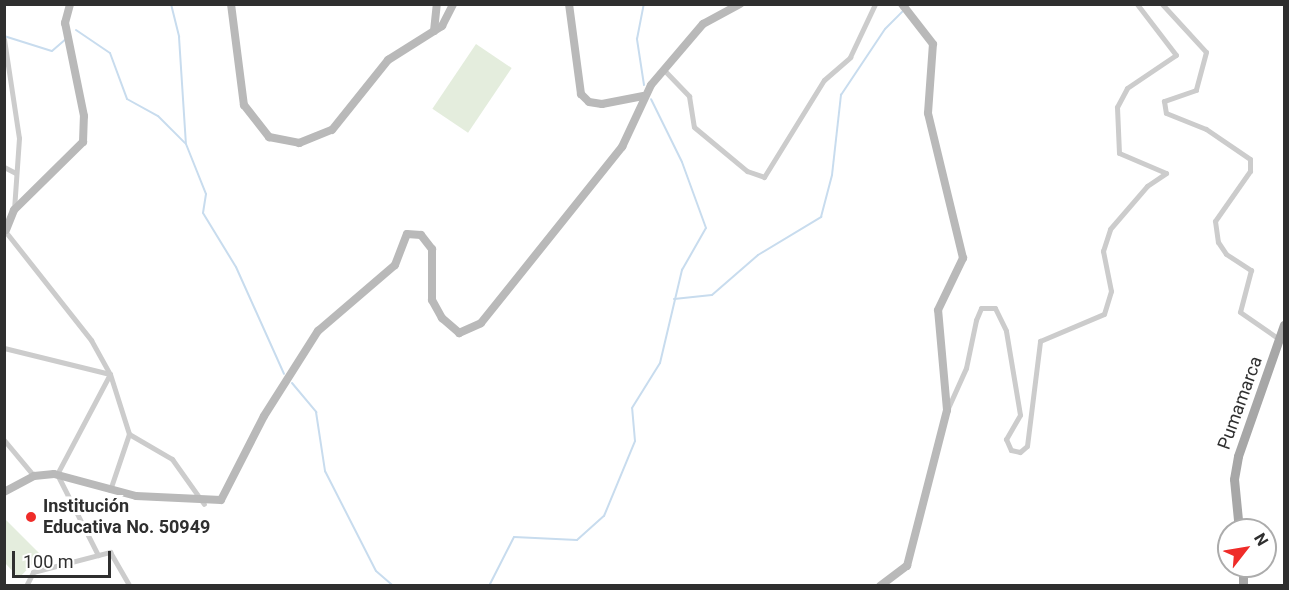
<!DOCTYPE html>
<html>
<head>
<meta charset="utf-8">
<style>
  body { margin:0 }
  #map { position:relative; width:1289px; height:590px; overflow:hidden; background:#fff; font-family:Roboto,sans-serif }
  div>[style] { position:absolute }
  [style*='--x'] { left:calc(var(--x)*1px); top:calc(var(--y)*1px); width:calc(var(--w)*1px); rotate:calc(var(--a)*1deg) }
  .green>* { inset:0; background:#e4eddd; transform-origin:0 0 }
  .stream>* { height:2px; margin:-1px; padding:0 1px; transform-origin:1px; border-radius:1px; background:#c8dcee }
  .street>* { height:5px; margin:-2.5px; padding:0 2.5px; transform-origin:2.5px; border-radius:2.5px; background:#ccc }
  .secondary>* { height:8px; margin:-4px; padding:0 4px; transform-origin:4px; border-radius:4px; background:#b9b9b9 }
  .primary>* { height:9px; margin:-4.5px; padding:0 4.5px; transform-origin:4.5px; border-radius:4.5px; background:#a7a7a7 }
  .dots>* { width:16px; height:16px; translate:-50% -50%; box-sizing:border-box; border:3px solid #fff; border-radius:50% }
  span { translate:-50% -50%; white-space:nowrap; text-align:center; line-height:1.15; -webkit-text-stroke:6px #fff; paint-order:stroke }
  .street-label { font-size:18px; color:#2f2f2f }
  .poi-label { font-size:18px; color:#2f2f2f; font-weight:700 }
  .left { translate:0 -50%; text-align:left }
  .frame { position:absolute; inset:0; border:6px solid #2f2f2f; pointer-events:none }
  .north { position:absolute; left:1217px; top:518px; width:60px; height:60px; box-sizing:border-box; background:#fff; border:2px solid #acacac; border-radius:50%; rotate:59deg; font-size:16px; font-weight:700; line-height:24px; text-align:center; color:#2f2f2f }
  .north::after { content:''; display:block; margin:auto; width:21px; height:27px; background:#ef2c29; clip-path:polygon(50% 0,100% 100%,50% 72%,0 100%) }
  .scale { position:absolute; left:12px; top:551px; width:99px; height:27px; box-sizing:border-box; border:3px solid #2f2f2f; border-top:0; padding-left:8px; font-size:18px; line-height:21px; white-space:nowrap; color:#2f2f2f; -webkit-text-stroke:4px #fff; paint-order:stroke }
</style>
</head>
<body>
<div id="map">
  <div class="green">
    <div style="left:476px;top:44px;width:43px;height:78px;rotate:34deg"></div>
    <div style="clip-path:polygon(5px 519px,41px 555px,19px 578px,5px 563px)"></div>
  </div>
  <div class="stream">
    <div style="--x:171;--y:4;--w:34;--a:76"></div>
    <div style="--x:179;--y:37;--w:107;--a:86.3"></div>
    <div style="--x:186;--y:144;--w:54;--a:68.2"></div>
    <div style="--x:206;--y:194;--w:19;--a:99"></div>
    <div style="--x:203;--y:213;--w:63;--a:58.6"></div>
    <div style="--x:236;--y:267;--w:117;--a:65.8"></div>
    <div style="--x:76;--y:30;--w:41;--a:34.1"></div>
    <div style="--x:110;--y:53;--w:49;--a:69.7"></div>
    <div style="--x:127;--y:99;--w:35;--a:29"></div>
    <div style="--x:158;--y:116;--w:38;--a:45"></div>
    <div style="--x:4;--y:36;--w:50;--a:17.4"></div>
    <div style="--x:52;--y:51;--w:18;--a:-41"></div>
    <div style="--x:644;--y:85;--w:47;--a:-98.7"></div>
    <div style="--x:637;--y:39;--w:36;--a:-79"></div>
    <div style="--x:674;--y:299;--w:38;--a:-6"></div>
    <div style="--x:712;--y:295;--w:61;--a:-41"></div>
    <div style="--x:758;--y:255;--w:74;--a:-31.1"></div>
    <div style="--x:821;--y:217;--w:43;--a:-75.3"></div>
    <div style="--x:832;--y:175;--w:81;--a:-83.6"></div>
    <div style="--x:841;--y:95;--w:79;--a:-56.3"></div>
    <div style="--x:885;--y:29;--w:27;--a:-45"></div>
    <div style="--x:292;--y:383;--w:38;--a:50"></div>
    <div style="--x:316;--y:412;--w:60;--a:81.3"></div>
    <div style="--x:325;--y:471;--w:112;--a:63"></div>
    <div style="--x:376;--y:571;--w:23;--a:41"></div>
    <div style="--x:489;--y:586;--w:55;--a:-63"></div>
    <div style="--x:514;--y:537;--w:63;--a:2.7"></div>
    <div style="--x:577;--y:540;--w:36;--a:-42"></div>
    <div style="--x:604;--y:516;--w:81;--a:-67.5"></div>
    <div style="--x:635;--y:441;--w:33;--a:-95"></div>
    <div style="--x:632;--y:408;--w:53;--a:-58.1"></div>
    <div style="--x:660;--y:363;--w:96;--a:-76.7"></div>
    <div style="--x:682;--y:270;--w:48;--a:-60.3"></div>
    <div style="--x:706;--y:228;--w:70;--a:-110"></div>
    <div style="--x:682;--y:162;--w:70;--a:-116.2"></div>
  </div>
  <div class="street">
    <div style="--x:1162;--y:4;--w:65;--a:47.5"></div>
    <div style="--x:1206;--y:52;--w:39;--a:105"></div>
    <div style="--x:1196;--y:90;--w:34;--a:161"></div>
    <div style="--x:1164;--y:101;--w:12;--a:81"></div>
    <div style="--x:1166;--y:113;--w:43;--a:21.8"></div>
    <div style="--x:1206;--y:129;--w:53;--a:34.3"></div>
    <div style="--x:1250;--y:159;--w:12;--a:90"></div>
    <div style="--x:1250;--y:171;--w:61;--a:125"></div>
    <div style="--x:1215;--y:221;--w:21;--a:82"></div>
    <div style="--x:1218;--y:242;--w:14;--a:56"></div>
    <div style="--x:1226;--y:254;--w:30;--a:33"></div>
    <div style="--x:1251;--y:270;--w:43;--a:104.7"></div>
    <div style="--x:1240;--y:312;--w:47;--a:34.7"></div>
    <div style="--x:4;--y:39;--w:100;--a:81.4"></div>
    <div style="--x:19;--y:138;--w:72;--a:94"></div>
    <div style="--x:665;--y:71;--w:35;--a:46"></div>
    <div style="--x:689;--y:96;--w:31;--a:81"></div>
    <div style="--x:694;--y:127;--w:69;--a:39.7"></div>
    <div style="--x:747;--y:171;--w:18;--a:19"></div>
    <div style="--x:764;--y:177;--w:114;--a:-58.3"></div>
    <div style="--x:824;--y:80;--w:35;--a:-41"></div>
    <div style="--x:850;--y:57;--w:59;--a:-64.7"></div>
    <div style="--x:4;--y:167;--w:13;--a:27"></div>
    <div style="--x:5;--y:231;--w:139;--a:51.7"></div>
    <div style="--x:91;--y:340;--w:39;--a:61"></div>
    <div style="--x:110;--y:374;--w:63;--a:72.4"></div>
    <div style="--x:129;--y:434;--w:50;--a:30.2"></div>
    <div style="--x:172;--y:459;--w:55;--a:54.6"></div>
    <div style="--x:4;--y:348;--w:109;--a:13.8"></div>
    <div style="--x:110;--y:374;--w:113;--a:117.9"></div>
    <div style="--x:57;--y:474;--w:91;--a:63.2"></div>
    <div style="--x:948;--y:408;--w:44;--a:-65.8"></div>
    <div style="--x:966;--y:368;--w:49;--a:-78.2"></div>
    <div style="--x:976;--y:320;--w:13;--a:-67"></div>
    <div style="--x:981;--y:308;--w:14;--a:0"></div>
    <div style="--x:995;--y:308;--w:25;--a:64"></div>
    <div style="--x:1006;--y:331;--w:85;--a:80.5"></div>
    <div style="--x:1020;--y:415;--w:28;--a:120"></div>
    <div style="--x:1006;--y:439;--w:12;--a:66"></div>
    <div style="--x:1011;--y:450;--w:9;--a:13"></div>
    <div style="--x:1020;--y:452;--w:9;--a:-41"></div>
    <div style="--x:1027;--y:446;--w:106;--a:-82.9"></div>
    <div style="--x:1040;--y:341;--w:69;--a:-22.9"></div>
    <div style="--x:1104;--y:314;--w:24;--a:-73"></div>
    <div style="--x:1111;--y:291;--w:41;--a:-101.3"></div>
    <div style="--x:1103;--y:251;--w:23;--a:-72"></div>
    <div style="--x:1110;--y:229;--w:57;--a:-49.3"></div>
    <div style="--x:1147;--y:186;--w:23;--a:-34"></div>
    <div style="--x:1166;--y:173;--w:51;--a:-156.9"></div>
    <div style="--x:1119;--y:153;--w:46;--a:-92.5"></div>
    <div style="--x:1117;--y:107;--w:21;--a:-62"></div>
    <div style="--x:1127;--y:88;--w:59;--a:-34"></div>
    <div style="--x:1176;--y:55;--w:64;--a:-127.4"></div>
    <div style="--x:4;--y:440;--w:47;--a:50.2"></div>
    <div style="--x:110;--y:490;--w:59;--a:-71.3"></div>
    <div style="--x:26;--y:586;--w:16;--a:-63"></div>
    <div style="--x:33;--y:572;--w:80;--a:-14.6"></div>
    <div style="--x:110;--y:552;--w:39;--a:60"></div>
  </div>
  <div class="secondary">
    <div style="--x:231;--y:4;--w:102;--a:82.7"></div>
    <div style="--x:244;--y:105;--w:41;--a:52"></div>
    <div style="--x:269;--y:137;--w:31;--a:11"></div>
    <div style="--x:299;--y:143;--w:35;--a:-22"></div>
    <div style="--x:332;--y:130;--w:90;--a:-51.3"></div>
    <div style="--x:388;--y:60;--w:64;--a:-32.2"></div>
    <div style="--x:442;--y:26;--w:25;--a:-63"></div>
    <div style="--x:569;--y:4;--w:91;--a:82.4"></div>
    <div style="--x:581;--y:94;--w:11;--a:45"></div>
    <div style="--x:589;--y:102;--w:13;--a:9"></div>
    <div style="--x:602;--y:104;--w:42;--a:-11"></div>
    <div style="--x:434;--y:31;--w:27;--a:-84"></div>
    <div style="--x:6;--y:230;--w:22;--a:-68"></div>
    <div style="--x:14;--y:210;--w:97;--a:-44.6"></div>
    <div style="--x:83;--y:142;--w:26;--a:-88"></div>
    <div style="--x:84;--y:116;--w:95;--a:-101.5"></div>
    <div style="--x:65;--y:23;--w:20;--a:-75"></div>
    <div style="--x:4;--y:492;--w:34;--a:-28"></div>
    <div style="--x:34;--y:476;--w:20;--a:-6"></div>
    <div style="--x:54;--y:474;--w:85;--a:15"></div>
    <div style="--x:136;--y:496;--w:85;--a:2.7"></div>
    <div style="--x:221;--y:500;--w:94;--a:-62.9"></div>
    <div style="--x:264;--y:416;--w:101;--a:-57.6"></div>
    <div style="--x:318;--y:331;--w:101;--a:-40.6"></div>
    <div style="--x:395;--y:265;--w:33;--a:-69"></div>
    <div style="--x:407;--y:234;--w:14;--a:4"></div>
    <div style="--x:421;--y:235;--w:18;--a:52"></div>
    <div style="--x:432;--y:249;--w:51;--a:90"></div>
    <div style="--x:432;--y:300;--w:21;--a:61"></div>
    <div style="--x:442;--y:318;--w:23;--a:41"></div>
    <div style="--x:459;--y:333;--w:24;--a:-24"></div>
    <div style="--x:481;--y:323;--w:226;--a:-51.3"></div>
    <div style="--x:622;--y:147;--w:68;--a:-64.9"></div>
    <div style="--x:651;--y:85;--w:80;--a:-49.6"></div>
    <div style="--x:703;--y:24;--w:42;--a:-28.4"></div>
    <div style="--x:880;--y:586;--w:34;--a:-37"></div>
    <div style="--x:907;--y:566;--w:161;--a:-75.6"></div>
    <div style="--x:947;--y:410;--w:100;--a:-95.1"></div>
    <div style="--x:938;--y:310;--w:58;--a:-64.3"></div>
    <div style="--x:963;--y:258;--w:149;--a:-103.6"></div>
    <div style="--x:928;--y:113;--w:69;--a:-85.9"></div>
    <div style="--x:933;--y:44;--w:51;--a:-127.8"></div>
  </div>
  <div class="primary">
    <div style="--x:1239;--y:530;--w:51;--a:-95.6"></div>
    <div style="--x:1234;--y:479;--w:23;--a:-80"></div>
    <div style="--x:1238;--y:456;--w:139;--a:-70.7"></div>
    <div style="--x:1243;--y:586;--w:20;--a:-90"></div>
  </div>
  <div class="dots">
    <div style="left:31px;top:517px;background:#ef2c29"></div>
  </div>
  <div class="street-label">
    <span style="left:1240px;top:403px;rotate:-70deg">Pumamarca</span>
  </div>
  <div class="poi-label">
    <span class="left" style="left:43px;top:517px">Institución<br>Educativa No. 50949</span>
  </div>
  <div class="frame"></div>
  <div class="north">N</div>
  <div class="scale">100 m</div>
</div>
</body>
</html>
